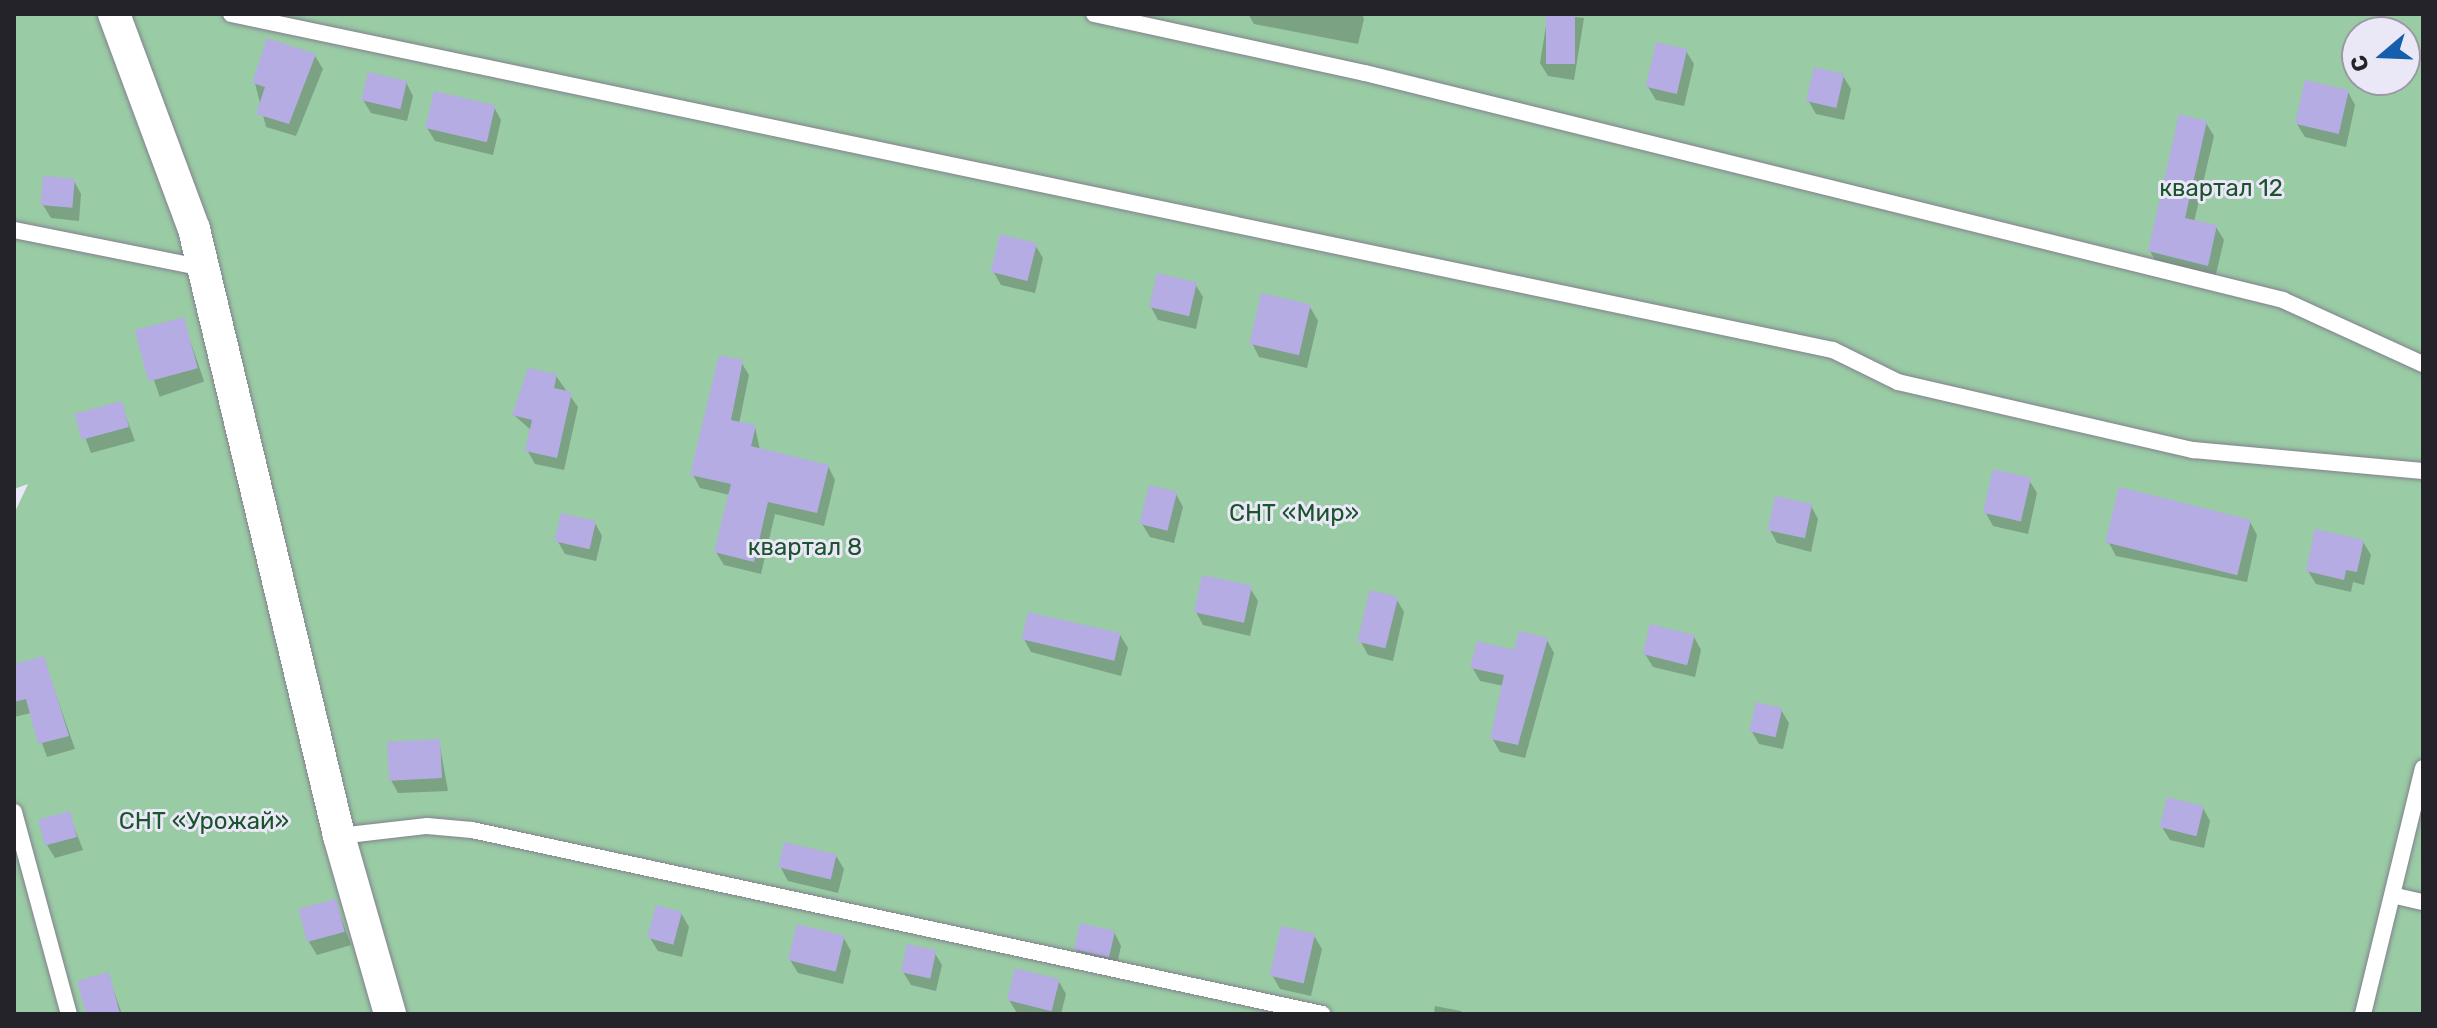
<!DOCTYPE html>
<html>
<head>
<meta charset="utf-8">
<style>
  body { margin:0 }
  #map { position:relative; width:2437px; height:1028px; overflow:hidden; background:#eae7f7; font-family:Rubik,sans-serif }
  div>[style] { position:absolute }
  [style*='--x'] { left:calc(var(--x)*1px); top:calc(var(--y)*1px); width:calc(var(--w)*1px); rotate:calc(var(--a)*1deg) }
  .green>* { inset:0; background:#99cba4 }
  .shadow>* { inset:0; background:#0003; transform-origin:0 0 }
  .building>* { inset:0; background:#b6ace4; transform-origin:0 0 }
  .roads { filter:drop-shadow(0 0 2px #83808f) drop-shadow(0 0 2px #83808f) }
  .service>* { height:16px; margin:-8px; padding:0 8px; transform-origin:8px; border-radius:8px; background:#fff }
  .minor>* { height:32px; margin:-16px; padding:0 16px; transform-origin:16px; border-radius:16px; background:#fff }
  span { translate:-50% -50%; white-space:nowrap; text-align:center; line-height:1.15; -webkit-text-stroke:6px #eae7f7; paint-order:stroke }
  .park-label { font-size:24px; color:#1a532c }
  .frame { position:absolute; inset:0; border:16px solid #242329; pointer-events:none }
  .north { position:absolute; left:2341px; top:16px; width:80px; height:80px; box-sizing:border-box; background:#eae7f7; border:2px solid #9b99a5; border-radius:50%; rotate:251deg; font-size:22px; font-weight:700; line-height:32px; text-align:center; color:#242329 }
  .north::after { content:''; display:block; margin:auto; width:28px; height:36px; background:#145ead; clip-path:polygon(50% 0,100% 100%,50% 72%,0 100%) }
</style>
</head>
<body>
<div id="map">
  <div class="green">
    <div style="clip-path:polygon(evenodd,14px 14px,2423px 14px,2423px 1014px,14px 1014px,14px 514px,28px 484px,14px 489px,14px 14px,2357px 32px,2405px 32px,2405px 80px,2357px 80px,2357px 32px)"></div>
  </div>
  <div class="shadow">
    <div style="clip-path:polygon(1248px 14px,1362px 14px,1364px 19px,1358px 44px,1254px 24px)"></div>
    <div style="clip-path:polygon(1548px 14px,1584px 18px,1574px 80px,1548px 76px,1540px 63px)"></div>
    <div style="clip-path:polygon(1686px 51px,1694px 64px,1684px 106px,1656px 100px,1648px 87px)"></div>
    <div style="clip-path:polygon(315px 56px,323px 69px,296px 136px,266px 127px,255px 83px)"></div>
    <div style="clip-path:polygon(1843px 76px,1851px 89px,1844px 120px,1816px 114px,1808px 100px)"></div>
    <div style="clip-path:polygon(406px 82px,413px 96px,407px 121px,371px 113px,363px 100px)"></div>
    <div style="clip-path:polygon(2348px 92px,2355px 105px,2346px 147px,2305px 137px,2297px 124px)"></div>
    <div style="clip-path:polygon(494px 107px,501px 120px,493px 155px,435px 141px,427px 128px)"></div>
    <div style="clip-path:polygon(2206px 123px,2214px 136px,2194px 222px,2216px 227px,2224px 240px,2215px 278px,2157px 264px,2150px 251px)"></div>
    <div style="clip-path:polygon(74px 181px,81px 194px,79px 221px,51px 218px,43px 205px)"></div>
    <div style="clip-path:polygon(1035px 245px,1043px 258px,1035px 293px,1001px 285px,993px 271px)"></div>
    <div style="clip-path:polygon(1195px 284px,1203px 297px,1196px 329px,1158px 320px,1151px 307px)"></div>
    <div style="clip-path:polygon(1310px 307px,1318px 321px,1307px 368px,1259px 357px,1252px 343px)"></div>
    <div style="left:183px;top:320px;width:65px;height:47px;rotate:71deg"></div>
    <div style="clip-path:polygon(741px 362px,749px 375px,739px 424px,755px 427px,760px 450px,828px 466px,835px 480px,824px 526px,775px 514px,761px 574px,724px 565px,716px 552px,730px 495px,700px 488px,693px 475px)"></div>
    <div style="clip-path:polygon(556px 376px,578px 407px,564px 470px,535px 464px,527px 450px,532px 431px,514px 415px)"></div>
    <div style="clip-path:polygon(121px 403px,135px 441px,91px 453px,77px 415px)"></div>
    <div style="clip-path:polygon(2029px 480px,2037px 493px,2028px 534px,1993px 526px,1986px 513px)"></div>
    <div style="clip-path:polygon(1176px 494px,1183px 507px,1174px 543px,1150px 537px,1142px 524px)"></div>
    <div style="clip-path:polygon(1811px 506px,1818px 519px,1811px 552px,1777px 543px,1770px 530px)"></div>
    <div style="clip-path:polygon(2250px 522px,2257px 535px,2247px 582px,2116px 556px,2109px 543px)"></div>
    <div style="clip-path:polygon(595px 523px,602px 536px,596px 561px,565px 554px,557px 540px)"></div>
    <div style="clip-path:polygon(2363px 542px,2371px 555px,2364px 585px,2353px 582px,2351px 592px,2316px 584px,2308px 571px)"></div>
    <div style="clip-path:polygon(1250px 588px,1258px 601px,1250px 636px,1203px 625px,1196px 612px)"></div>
    <div style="clip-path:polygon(1396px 598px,1404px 612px,1393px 661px,1368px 655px,1361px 642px)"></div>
    <div style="clip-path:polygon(1120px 635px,1128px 648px,1121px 676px,1031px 652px,1024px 639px)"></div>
    <div style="clip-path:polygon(1694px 637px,1701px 650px,1695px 677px,1653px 667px,1645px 654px)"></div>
    <div style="clip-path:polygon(1547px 640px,1554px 653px,1525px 758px,1500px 752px,1492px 738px,1504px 686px,1480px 681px,1472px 667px)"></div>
    <div style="clip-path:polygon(43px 658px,75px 749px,47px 757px,31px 713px,14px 717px,14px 666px)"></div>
    <div style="clip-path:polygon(1781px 710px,1789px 723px,1783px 749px,1759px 744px,1751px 730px)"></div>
    <div style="clip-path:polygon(439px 741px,448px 791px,398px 793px,391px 780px)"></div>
    <div style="clip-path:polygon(2203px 808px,2210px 821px,2204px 848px,2170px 840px,2162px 827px)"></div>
    <div style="clip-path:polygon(69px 814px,83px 850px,55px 858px,47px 845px)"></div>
    <div style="clip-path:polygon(836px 856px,844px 869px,838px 893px,788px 881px,781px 868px)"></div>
    <div style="clip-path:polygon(335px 901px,351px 945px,317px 955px,309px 942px)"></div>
    <div style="clip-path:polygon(681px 913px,689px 927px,682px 957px,658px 951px,650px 938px)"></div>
    <div style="clip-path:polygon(1114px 932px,1121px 946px,1116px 969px,1084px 962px,1076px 949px)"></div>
    <div style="clip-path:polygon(1314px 936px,1322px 949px,1311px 996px,1280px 989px,1272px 975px)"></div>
    <div style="clip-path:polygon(843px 937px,851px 951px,843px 984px,798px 973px,790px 960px)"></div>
    <div style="clip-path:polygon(934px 952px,942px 965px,936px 991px,911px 985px,903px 972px)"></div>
    <div style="clip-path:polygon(108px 975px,122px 1014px,88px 1014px)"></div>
    <div style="clip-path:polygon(1058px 980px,1066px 994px,1061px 1014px,1017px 1013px,1009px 1000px)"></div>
    <div style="clip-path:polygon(1435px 1006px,1461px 1011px,1463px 1014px,1434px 1014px)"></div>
  </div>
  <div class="building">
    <div style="left:1546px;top:14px;width:29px;height:50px"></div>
    <div style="clip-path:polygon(267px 38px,316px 54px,289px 124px,256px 114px,265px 87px,252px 83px)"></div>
    <div style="left:1656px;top:42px;width:32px;height:46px;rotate:13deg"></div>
    <div style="left:1814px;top:67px;width:31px;height:35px;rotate:13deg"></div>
    <div style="left:368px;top:72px;width:40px;height:29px;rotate:13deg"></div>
    <div style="left:2305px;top:80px;width:45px;height:45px;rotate:13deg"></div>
    <div style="left:434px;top:91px;width:63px;height:38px;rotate:13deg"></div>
    <div style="clip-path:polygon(2179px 114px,2207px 121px,2185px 218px,2217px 225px,2208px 266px,2148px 251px)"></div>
    <div style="left:43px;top:176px;width:32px;height:29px;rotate:5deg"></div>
    <div style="left:1000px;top:234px;width:38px;height:39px;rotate:14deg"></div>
    <div style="left:1157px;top:273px;width:41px;height:35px;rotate:13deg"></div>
    <div style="left:1261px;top:293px;width:51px;height:52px;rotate:13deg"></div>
    <div style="left:184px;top:317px;width:53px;height:51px;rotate:75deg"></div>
    <div style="clip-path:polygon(719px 355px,743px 360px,731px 420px,756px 425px,751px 446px,829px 465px,817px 513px,768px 502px,754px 562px,714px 552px,731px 484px,690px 475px)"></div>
    <div style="clip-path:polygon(528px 368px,557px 374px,554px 388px,572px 392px,557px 458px,525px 451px,532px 420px,512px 415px)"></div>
    <div style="left:122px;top:401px;width:27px;height:49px;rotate:75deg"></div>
    <div style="left:1993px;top:469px;width:39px;height:45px;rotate:13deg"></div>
    <div style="left:1149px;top:485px;width:29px;height:40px;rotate:14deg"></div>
    <div style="left:2119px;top:487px;width:136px;height:57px;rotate:14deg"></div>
    <div style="left:1775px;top:496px;width:38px;height:35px;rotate:12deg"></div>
    <div style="left:561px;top:513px;width:36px;height:29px;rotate:13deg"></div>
    <div style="clip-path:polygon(2315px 529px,2364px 540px,2357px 572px,2346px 570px,2344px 580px,2306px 571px)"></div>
    <div style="left:1202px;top:575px;width:51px;height:38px;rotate:12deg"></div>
    <div style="left:1370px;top:590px;width:29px;height:53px;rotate:14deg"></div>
    <div style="left:1028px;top:612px;width:95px;height:28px;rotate:13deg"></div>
    <div style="left:1650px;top:624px;width:46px;height:31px;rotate:14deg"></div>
    <div style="clip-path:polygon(1519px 631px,1548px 638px,1518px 745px,1490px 739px,1504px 675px,1470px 668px,1477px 641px,1514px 650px)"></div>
    <div style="clip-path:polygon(44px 656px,69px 736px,38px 744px,26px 699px,14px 702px,14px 664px)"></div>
    <div style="left:1756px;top:702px;width:27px;height:30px;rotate:13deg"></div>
    <div style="left:440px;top:739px;width:39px;height:53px;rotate:87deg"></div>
    <div style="left:2167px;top:797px;width:38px;height:31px;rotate:14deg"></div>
    <div style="left:70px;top:811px;width:27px;height:33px;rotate:75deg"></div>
    <div style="left:784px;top:842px;width:54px;height:26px;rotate:13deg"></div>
    <div style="left:336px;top:899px;width:34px;height:39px;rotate:75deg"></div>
    <div style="left:656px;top:905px;width:27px;height:34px;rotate:15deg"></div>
    <div style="left:1080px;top:923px;width:36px;height:27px;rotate:13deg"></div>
    <div style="left:797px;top:924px;width:49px;height:37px;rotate:14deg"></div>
    <div style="left:1281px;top:926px;width:35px;height:51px;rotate:13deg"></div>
    <div style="left:907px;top:944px;width:30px;height:29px;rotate:12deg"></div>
    <div style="left:1015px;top:968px;width:46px;height:33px;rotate:14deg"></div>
    <div style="clip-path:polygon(109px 972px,120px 1014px,86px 1014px,77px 981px)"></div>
  </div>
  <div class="roads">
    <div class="service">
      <div style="--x:231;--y:14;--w:1637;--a:11.85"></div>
      <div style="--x:1833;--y:350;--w:72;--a:26.2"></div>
      <div style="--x:1898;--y:382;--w:303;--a:13"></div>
      <div style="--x:2193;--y:450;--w:231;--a:5.2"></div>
      <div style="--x:1094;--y:14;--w:277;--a:12.3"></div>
      <div style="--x:1365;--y:73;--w:946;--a:13.89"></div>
      <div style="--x:2283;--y:300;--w:154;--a:24.6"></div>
      <div style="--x:14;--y:230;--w:194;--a:11.3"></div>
      <div style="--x:14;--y:812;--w:209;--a:74.8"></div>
      <div style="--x:339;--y:836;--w:89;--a:-6.5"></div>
      <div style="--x:427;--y:826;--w:45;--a:5.1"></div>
      <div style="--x:472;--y:830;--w:870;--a:12.21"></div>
      <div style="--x:2396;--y:896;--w:28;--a:13"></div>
      <div style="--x:2363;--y:1014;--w:253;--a:-76.3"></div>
    </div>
    <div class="minor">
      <div style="--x:114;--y:14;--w:229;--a:69.6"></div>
      <div style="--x:194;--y:229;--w:624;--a:76.56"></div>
      <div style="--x:339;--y:836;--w:185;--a:74"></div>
    </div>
  </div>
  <div class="park-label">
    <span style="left:2221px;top:189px">квартал 12</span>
    <span style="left:1294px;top:514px">СНТ «Мир»</span>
    <span style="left:805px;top:548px">квартал 8</span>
    <span style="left:204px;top:822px">СНТ «Урожай»</span>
  </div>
  <div class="frame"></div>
  <div class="north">С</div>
</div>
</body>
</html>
